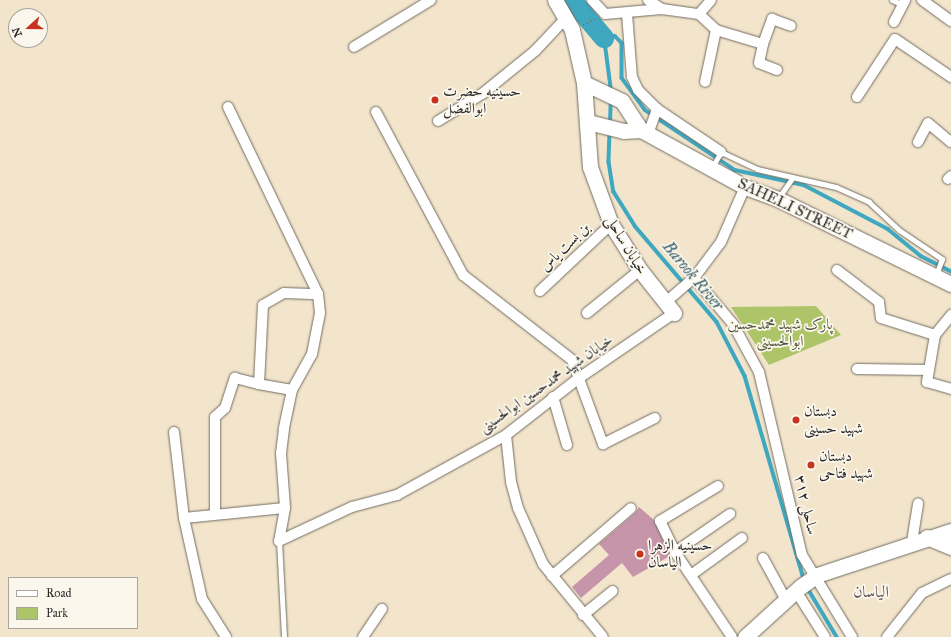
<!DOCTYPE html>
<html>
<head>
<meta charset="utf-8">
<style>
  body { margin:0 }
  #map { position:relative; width:951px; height:637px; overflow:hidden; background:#f3e5cb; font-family:"IM FELL Great Primer",Amiri,serif }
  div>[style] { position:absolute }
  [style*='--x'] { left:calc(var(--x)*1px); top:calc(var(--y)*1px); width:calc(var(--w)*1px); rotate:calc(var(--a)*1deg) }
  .green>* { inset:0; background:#adc469 }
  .stream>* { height:3.5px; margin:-1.75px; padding:0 1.75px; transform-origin:1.75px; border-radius:1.75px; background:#3fa8c0 }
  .river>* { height:20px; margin:-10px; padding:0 10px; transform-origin:10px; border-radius:10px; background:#3fa8c0 }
  .building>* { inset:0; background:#c795aa }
  .path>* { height:2px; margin-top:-1px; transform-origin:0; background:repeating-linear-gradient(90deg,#716c63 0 1px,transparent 0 4px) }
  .roads { filter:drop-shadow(0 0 1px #716c63) drop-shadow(0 0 1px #716c63) }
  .lane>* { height:5px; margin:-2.5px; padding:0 2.5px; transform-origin:2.5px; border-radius:2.5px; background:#fff }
  .street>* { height:10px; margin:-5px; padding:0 5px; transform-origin:5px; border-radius:5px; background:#fff }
  .secondary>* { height:15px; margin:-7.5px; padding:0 7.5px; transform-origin:7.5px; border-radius:7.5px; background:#fff }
  .dots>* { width:11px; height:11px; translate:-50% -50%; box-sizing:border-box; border:2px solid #fbf7ec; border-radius:50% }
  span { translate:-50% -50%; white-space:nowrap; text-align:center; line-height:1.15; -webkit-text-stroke:3.5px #fbf7ec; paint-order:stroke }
  .poi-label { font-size:15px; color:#2b2b2b }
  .left { translate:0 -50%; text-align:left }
  .street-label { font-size:15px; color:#2b2b2b }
  .park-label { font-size:15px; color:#52593e }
  .water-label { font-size:16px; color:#335d67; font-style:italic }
  .neighbourhood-label { font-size:16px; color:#625057 }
  .legend { position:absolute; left:8px; top:577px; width:130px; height:52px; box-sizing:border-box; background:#fbf7ec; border:1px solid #a8a59f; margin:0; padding:5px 7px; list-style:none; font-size:12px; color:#2b2b2b }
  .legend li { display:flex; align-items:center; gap:8px; height:20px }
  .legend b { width:20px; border:1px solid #a8a59f }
  .north { position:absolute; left:8px; top:8px; width:40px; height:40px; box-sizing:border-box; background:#fbf7ec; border:1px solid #a8a59f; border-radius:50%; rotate:249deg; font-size:11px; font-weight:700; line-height:16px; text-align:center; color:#2b2b2b }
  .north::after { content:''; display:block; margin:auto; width:14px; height:18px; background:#c8321e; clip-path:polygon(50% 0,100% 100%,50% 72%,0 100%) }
</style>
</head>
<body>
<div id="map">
  <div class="green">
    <div style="clip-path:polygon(816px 306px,841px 335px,769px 365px,731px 307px)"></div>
  </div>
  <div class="stream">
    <div style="--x:611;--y:91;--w:53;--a:-97.5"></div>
    <div style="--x:604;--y:38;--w:11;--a:-10"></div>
    <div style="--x:615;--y:36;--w:10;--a:45"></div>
    <div style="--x:622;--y:43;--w:35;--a:90"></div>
    <div style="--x:622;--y:78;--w:39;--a:54"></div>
    <div style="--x:645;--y:110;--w:108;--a:33.7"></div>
    <div style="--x:735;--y:170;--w:71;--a:12.3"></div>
    <div style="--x:804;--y:185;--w:95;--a:27.6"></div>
    <div style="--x:888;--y:229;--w:43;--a:39.3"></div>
    <div style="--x:921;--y:256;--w:34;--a:27"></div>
    <div style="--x:610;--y:123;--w:23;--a:-88"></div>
    <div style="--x:610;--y:132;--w:30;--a:92"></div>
    <div style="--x:609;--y:162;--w:30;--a:81"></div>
    <div style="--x:614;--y:192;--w:40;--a:58"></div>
    <div style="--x:635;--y:226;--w:126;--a:49.5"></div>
    <div style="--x:717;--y:322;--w:61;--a:62.6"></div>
    <div style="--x:745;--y:376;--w:211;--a:73.8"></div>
    <div style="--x:807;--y:587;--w:58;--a:59"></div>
  </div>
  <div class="river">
    <div style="--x:572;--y:0;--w:50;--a:49.9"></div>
  </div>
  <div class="building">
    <div style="clip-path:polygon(639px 507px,654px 520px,670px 556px,633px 577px,622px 563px,581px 598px,572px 587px,609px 555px,599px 544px,635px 513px)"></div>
  </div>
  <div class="path">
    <div style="--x:583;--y:25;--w:13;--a:-27"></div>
  </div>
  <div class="roads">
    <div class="lane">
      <div style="--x:892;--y:0;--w:12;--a:24"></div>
      <div style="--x:712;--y:167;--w:17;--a:-59"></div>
      <div style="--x:721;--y:152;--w:40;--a:25"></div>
      <div style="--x:757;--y:169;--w:81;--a:12.8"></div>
      <div style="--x:836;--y:187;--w:36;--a:24"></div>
      <div style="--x:869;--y:202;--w:41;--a:43"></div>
      <div style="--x:899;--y:230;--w:52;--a:34"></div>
      <div style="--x:942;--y:259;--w:17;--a:111"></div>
      <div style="--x:779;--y:197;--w:24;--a:-55"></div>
      <div style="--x:279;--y:541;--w:96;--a:87"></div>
    </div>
    <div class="street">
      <div style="--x:592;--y:0;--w:19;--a:47"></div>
      <div style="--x:605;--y:14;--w:57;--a:-5"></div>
      <div style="--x:662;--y:9;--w:37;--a:8"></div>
      <div style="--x:699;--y:14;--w:18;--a:-49"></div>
      <div style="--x:648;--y:0;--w:17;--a:33"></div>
      <div style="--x:922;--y:0;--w:36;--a:36"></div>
      <div style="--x:627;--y:14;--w:63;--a:85.5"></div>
      <div style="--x:632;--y:77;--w:14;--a:65"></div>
      <div style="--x:638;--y:90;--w:27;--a:45"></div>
      <div style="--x:657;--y:109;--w:77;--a:33.9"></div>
      <div style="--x:699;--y:14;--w:23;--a:43"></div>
      <div style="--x:716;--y:30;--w:53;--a:101.9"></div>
      <div style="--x:894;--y:22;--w:25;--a:-63"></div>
      <div style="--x:716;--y:30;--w:49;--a:16.6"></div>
      <div style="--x:354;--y:47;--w:90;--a:-31.4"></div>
      <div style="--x:777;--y:70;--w:19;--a:-159"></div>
      <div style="--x:759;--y:63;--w:19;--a:-78"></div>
      <div style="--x:763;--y:44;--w:27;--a:-70"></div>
      <div style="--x:772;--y:19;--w:20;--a:20"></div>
      <div style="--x:857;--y:97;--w:69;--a:-56.8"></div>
      <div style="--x:895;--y:39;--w:68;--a:34.2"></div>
      <div style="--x:228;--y:107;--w:208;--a:64.3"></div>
      <div style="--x:318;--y:294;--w:19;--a:84"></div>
      <div style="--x:320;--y:313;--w:42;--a:101"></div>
      <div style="--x:312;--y:354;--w:41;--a:119.1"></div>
      <div style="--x:292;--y:390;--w:40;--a:102"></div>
      <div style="--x:284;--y:429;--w:24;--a:97"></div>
      <div style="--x:281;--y:453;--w:55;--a:85.8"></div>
      <div style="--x:285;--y:508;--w:34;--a:100"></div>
      <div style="--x:376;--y:112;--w:185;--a:61.9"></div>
      <div style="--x:463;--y:275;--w:138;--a:37.9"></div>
      <div style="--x:572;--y:360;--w:90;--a:69.7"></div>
      <div style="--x:603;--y:444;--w:58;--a:-26.6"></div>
      <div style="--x:438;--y:121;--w:52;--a:-31.5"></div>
      <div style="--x:482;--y:94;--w:68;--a:-39.1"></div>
      <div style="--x:535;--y:51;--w:45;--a:-46.8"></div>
      <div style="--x:648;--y:134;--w:27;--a:-70"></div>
      <div style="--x:918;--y:142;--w:21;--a:-62"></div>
      <div style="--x:928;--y:123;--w:30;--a:40"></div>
      <div style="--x:948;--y:179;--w:4;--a:-45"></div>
      <div style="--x:745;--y:187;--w:60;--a:113.6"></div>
      <div style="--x:721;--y:242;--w:45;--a:126.9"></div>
      <div style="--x:694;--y:278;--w:60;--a:49.7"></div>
      <div style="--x:733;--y:324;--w:55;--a:61.6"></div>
      <div style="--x:759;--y:372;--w:188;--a:76.8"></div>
      <div style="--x:802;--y:555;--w:96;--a:58.6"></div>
      <div style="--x:837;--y:270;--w:53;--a:37.3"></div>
      <div style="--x:879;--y:302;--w:16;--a:83"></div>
      <div style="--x:881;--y:318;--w:57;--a:17.5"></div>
      <div style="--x:935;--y:335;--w:26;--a:-51"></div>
      <div style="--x:540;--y:291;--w:98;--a:-43.3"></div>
      <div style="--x:666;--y:302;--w:37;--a:-41"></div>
      <div style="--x:587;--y:313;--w:68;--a:-39.1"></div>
      <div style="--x:935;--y:335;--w:48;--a:99.7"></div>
      <div style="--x:927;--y:382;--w:25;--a:16"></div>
      <div style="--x:857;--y:369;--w:72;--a:0.8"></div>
      <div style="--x:292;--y:390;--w:34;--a:-170"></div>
      <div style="--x:259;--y:384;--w:79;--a:-87.1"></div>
      <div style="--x:263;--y:305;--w:24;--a:-30"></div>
      <div style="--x:284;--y:293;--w:34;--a:2"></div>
      <div style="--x:553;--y:397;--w:50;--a:73.7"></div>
      <div style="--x:174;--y:432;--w:87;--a:83.4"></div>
      <div style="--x:184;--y:518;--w:83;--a:77.5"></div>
      <div style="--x:202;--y:599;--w:45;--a:57.7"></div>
      <div style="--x:506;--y:435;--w:47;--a:83.9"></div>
      <div style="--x:511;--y:482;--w:27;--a:75"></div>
      <div style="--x:518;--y:508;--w:61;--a:65.9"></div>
      <div style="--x:543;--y:564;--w:94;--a:50.6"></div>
      <div style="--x:718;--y:486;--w:68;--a:148.9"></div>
      <div style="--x:660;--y:521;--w:34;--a:64"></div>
      <div style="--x:675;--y:552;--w:102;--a:56.2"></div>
      <div style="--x:215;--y:514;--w:97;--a:-90"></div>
      <div style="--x:215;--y:417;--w:13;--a:-42"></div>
      <div style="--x:225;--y:408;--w:32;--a:-72"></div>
      <div style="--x:235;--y:378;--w:25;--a:14"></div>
      <div style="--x:184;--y:518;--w:101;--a:-5.7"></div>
      <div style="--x:279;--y:541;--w:81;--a:-25"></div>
      <div style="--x:352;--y:507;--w:47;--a:-14.9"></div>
      <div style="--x:397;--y:495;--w:124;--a:-28.8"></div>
      <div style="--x:506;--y:435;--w:93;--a:-38"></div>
      <div style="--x:579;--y:378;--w:115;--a:-34.4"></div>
      <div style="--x:912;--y:542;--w:39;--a:-81"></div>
      <div style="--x:675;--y:552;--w:67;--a:-34.6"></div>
      <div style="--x:763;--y:558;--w:48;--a:61.3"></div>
      <div style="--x:691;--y:575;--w:63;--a:-36"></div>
      <div style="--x:552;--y:576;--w:104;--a:-40.7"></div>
      <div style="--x:796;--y:591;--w:54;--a:57.8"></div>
      <div style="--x:583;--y:615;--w:38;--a:-39"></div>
      <div style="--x:363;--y:637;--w:34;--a:-56"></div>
      <div style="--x:887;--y:637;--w:56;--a:-51.5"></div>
      <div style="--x:922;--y:593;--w:32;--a:-26"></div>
    </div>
    <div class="secondary">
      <div style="--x:555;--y:0;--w:34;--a:60"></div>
      <div style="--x:572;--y:30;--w:54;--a:77.2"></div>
      <div style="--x:584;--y:83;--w:84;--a:85.9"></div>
      <div style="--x:590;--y:167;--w:61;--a:69.8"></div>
      <div style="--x:611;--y:224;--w:54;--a:57.8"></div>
      <div style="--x:640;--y:270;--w:55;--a:51.7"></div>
      <div style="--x:584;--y:83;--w:42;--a:25.3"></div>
      <div style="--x:622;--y:101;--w:35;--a:57"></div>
      <div style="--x:588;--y:122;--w:36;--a:14"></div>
      <div style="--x:623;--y:131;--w:18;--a:-3"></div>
      <div style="--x:641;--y:130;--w:119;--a:28.7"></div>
      <div style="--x:745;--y:187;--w:35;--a:20"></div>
      <div style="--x:778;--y:199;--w:193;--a:26.2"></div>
      <div style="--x:927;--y:537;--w:26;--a:23"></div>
      <div style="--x:745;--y:637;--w:74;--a:-42.3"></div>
      <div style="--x:800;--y:587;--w:21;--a:-35"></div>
      <div style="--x:817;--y:575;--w:141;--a:-18.2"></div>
    </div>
  </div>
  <div class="dots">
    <div style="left:435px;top:100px;background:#c8321e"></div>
    <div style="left:796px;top:420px;background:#c8321e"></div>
    <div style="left:811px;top:465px;background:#c8321e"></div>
    <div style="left:640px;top:554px;background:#c8321e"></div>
  </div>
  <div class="poi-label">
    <span class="left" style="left:443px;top:100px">حسینیه حضرت<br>ابوالفضل</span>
    <span class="left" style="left:804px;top:420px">دبستان<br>شهید حسینی</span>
    <span class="left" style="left:819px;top:465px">دبستان<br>شهید فتاحی</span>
    <span class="left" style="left:648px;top:554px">حسینیه الزهرا<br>الیاسان</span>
  </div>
  <div class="street-label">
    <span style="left:795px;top:209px;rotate:25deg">SAHELI STREET</span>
    <span style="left:626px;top:245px;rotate:59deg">خیابان ساحلی</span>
    <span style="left:565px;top:247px;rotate:-44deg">بن بست یاس</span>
    <span style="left:546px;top:384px;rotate:-35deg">خیابان شهید محمدحسین ابوالحسینی</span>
    <span style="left:806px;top:505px;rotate:77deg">ساحلی ۳۱۲</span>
  </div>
  <div class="park-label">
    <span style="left:780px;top:333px">پارک شهید محمدحسین<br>ابوالحسینی</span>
  </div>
  <div class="water-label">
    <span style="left:693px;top:276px;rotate:50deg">Barook River</span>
  </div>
  <div class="neighbourhood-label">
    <span style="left:871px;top:592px">الیاسان</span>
  </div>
  <ul class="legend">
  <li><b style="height:5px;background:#fff"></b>Road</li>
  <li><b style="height:11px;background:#adc469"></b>Park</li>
  </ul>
  <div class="north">N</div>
</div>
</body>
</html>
